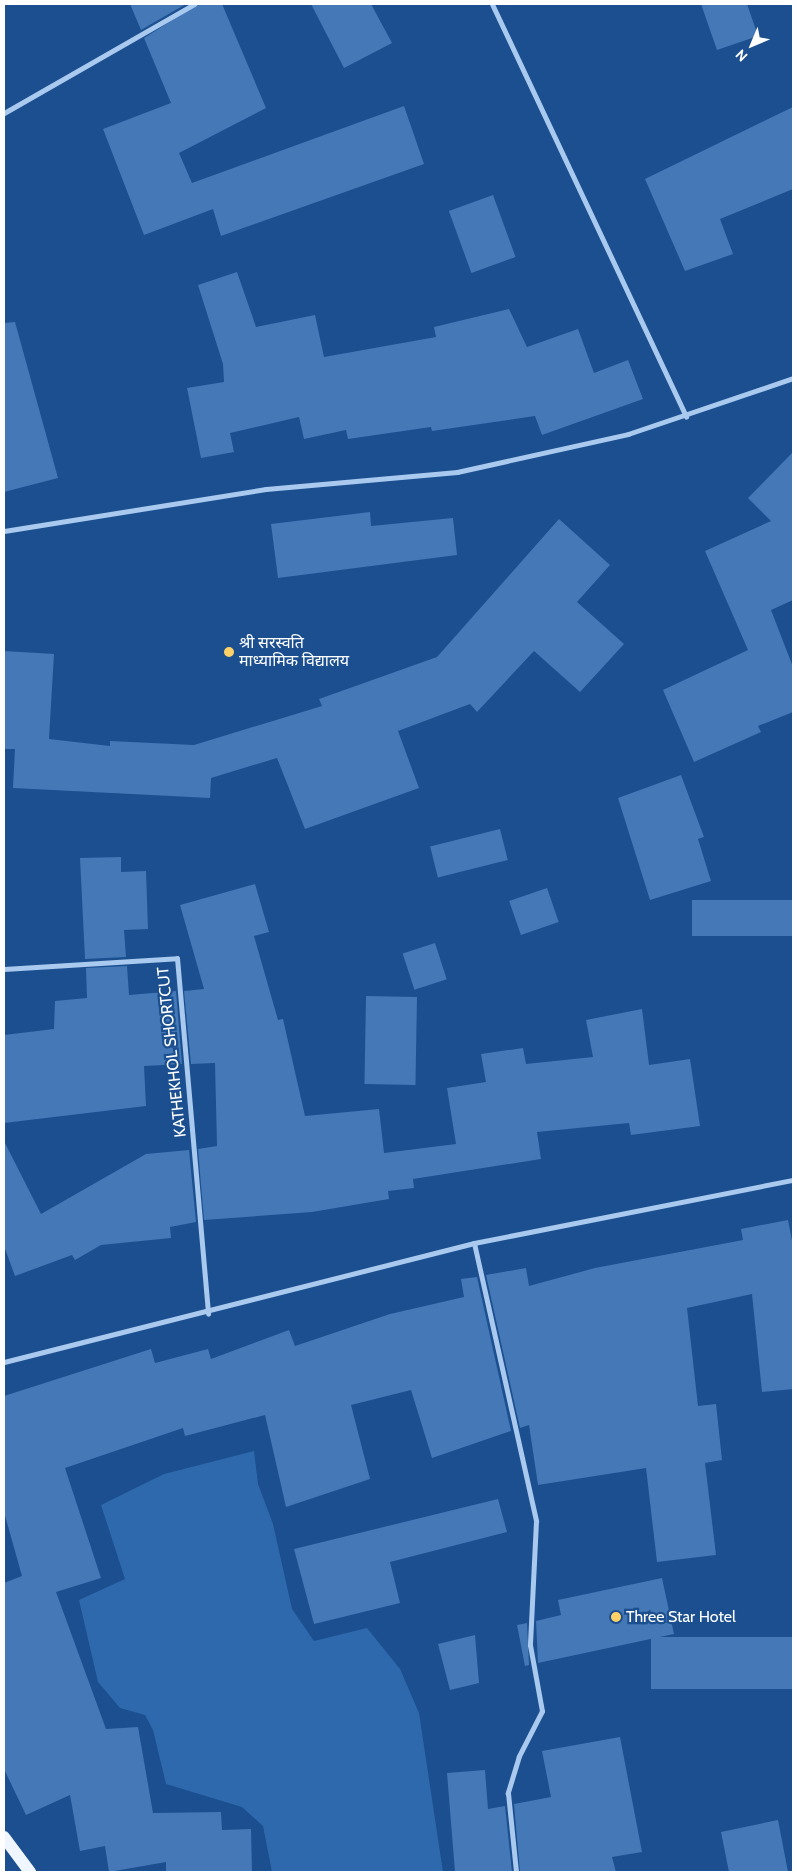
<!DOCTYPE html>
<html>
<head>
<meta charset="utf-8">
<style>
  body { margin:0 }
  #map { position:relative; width:797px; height:1876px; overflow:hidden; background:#1b4f8f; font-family:Cabin,"Noto Sans Devanagari",sans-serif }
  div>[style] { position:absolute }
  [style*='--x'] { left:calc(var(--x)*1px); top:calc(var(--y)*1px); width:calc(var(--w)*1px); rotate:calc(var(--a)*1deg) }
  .green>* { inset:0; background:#2e69ad }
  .building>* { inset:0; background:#4478b7; transform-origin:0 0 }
  .street>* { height:5px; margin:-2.5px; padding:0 2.5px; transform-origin:2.5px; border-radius:2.5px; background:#a9c9ee }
  .primary>* { height:12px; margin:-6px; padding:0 6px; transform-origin:6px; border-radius:6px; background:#f0f6ff }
  .dots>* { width:14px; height:14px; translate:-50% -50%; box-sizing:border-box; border:2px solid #1b4f8f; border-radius:50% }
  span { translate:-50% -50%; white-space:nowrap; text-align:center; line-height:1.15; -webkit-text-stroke:4.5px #1b4f8f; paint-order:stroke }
  .poi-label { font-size:16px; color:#fff }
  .left { translate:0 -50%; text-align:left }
  .street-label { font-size:16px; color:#fff }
  .frame { position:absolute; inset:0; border:5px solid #fff; pointer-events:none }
  .north { position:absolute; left:727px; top:20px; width:50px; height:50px; -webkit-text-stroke:4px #1b4f8f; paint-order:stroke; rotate:225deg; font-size:14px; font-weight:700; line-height:20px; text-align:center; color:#fff }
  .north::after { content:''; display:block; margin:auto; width:18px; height:22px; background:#fff; clip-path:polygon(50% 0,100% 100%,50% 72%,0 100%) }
</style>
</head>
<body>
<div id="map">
  <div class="green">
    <div style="clip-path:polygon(254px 1451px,258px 1484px,273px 1524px,292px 1609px,314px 1641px,367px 1628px,400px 1669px,419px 1713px,443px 1872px,272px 1872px,263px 1826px,242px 1807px,166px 1784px,153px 1730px,145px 1715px,120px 1708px,98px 1682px,79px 1600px,125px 1579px,101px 1505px,164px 1474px)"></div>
  </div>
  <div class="building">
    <div style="clip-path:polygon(130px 4px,186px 4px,141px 30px)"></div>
    <div style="clip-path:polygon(198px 4px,222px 4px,266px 108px,179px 153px,192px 183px,404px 106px,424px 164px,221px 236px,213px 209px,144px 235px,103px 129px,171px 103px,144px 38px)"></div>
    <div style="clip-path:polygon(311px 4px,371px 4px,392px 43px,344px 68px)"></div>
    <div style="clip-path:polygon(701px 4px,747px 4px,758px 36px,717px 50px)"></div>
    <div style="clip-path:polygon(793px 107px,793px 189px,720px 219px,733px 254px,685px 271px,645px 179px)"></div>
    <div style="left:493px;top:195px;width:66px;height:47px;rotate:70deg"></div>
    <div style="clip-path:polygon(237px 272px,256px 327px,315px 315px,324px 357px,436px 337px,434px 327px,509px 309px,527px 347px,578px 329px,594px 373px,628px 360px,643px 399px,542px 435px,535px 416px,432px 431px,431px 427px,348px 439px,346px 430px,304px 439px,299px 417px,230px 433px,234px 452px,201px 458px,187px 388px,224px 382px,223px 364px,198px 285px)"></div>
    <div style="clip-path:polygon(15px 322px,58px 478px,4px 492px,4px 323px)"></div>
    <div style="clip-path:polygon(793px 452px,793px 600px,771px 610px,793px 667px,793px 712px,758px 726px,761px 732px,694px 762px,663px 690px,748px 650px,705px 551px,771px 521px,748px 498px)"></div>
    <div style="clip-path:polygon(370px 512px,371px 526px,453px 518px,457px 555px,278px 578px,271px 524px)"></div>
    <div style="clip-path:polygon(559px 519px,610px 565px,577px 602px,624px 644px,580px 692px,534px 651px,477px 712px,470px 704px,398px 731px,419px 788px,305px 829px,277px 758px,211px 778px,210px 798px,13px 788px,15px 749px,4px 749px,4px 651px,54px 654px,49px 739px,110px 746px,110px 741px,194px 745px,322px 706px,319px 699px,437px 657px)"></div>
    <div style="clip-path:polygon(681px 775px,704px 837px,698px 839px,711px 881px,650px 900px,618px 798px)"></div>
    <div style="left:500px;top:829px;width:32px;height:72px;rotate:76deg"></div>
    <div style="clip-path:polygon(121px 857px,121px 872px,146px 871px,148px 929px,124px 930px,126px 957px,85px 959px,80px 858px)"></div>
    <div style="clip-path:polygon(255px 884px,269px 932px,254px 936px,278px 1020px,283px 1019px,305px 1116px,379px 1109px,384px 1153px,456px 1144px,447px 1088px,486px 1082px,481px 1054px,523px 1048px,526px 1064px,593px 1057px,586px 1020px,642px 1009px,649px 1065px,690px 1059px,700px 1126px,631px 1135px,629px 1123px,537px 1132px,541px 1159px,413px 1179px,414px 1188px,388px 1191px,389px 1199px,312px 1212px,204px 1220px,198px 1149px,217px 1146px,215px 1063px,191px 1064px,184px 991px,204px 989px,180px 905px)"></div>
    <div style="left:547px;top:888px;width:36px;height:40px;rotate:71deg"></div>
    <div style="left:793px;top:900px;width:36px;height:101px;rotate:90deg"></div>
    <div style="left:435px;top:943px;width:38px;height:34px;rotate:72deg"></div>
    <div style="clip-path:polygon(127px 966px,129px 995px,176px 991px,182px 1064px,144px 1066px,146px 1106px,4px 1123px,4px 1035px,54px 1029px,55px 1001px,87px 998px,86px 968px)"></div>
    <div style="left:366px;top:996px;width:51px;height:88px;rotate:1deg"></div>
    <div style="clip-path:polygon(4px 1141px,41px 1214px,146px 1154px,189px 1150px,196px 1222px,170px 1227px,171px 1238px,101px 1245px,75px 1260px,72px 1255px,15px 1276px,4px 1246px)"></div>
    <div style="clip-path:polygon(788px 1220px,793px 1246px,793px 1389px,762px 1392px,752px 1294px,687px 1308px,698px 1406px,716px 1404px,722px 1460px,705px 1463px,716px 1555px,657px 1562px,646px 1468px,538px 1485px,529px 1425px,520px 1428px,486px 1275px,526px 1268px,529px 1286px,595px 1268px,743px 1240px,741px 1229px)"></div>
    <div style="clip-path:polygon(477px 1277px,511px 1431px,432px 1458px,411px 1390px,351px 1405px,370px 1479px,286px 1507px,265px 1415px,185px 1436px,183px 1428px,65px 1468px,101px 1578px,56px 1592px,106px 1729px,138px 1727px,153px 1813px,221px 1812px,222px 1830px,251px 1829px,252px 1872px,166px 1872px,166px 1862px,109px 1872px,105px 1846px,80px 1851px,70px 1795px,26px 1815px,4px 1769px,4px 1583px,22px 1576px,4px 1512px,4px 1396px,151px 1349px,155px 1363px,208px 1349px,211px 1359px,289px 1330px,295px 1346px,390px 1314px,464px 1297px,461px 1279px)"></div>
    <div style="clip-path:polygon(498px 1499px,507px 1532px,390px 1562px,400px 1603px,314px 1624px,294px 1549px)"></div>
    <div style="clip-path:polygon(662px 1578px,674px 1634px,538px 1663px,536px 1621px,561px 1615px,558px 1600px)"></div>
    <div style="clip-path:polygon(527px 1623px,529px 1665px,525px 1666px,517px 1625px)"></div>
    <div style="clip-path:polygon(475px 1635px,479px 1683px,450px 1690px,438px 1644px)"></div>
    <div style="left:793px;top:1637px;width:52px;height:142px;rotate:90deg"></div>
    <div style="clip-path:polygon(620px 1737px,642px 1852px,612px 1857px,616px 1872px,520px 1872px,514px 1804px,551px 1797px,542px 1751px)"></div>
    <div style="clip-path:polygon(485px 1770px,488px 1809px,505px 1806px,512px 1872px,455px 1872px,447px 1773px)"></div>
    <div style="clip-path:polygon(778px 1820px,788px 1872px,729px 1872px,721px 1832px)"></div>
  </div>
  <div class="street">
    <div style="--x:492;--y:4;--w:456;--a:64.8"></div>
    <div style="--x:4;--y:113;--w:219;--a:-29.8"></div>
    <div style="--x:4;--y:531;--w:265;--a:-9.1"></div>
    <div style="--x:266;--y:489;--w:192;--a:-5.1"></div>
    <div style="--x:457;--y:472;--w:175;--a:-12.5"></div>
    <div style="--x:628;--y:434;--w:174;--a:-18.7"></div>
    <div style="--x:4;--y:969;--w:173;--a:-3.6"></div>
    <div style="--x:177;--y:958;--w:357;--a:85"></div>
    <div style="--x:474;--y:1243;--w:285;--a:77.4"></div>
    <div style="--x:536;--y:1521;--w:124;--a:92.8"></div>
    <div style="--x:530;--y:1645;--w:67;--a:79.7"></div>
    <div style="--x:542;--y:1711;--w:51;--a:117.1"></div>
    <div style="--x:519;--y:1756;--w:39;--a:107"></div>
    <div style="--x:508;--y:1793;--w:79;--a:84.2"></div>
    <div style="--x:4;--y:1362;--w:485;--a:-14.2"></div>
    <div style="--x:474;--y:1243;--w:325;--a:-11.2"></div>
  </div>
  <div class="primary">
    <div style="--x:4;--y:1837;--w:44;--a:53.4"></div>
  </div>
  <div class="dots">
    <div style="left:229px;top:652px;background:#ffd166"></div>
    <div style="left:616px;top:1617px;background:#ffd166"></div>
  </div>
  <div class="poi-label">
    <span class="left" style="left:239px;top:652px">श्री सरस्वति<br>माध्यामिक विद्यालय</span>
    <span class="left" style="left:626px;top:1617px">Three Star Hotel</span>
  </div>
  <div class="street-label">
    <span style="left:172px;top:1052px;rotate:-96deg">KATHEKHOL SHORTCUT</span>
  </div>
  <div class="frame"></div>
  <div class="north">N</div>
</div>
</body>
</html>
